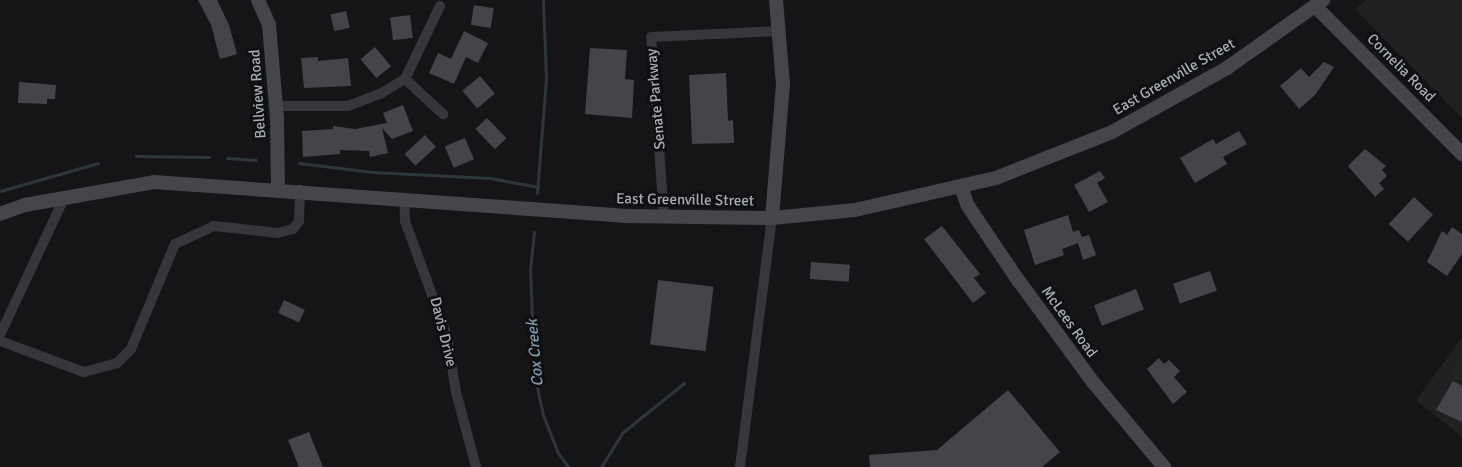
<!DOCTYPE html>
<html>
<head>
<meta charset="utf-8">
<style>
  body { margin:0 }
  #map { position:relative; width:1462px; height:467px; overflow:hidden; background:#151517; font-family:Signika,sans-serif }
  div>[style] { position:absolute }
  [style*='--x'] { left:calc(var(--x)*1px); top:calc(var(--y)*1px); width:calc(var(--w)*1px); rotate:calc(var(--a)*1deg) }
  .built>* { inset:0; background:#212123 }
  .green>* { inset:0; background:#1f2620 }
  .stream>* { height:3px; margin:-1.5px; padding:0 1.5px; transform-origin:1.5px; border-radius:1.5px; background:#2e373c }
  .building>* { inset:0; background:#444549; transform-origin:0 0 }
  .street>* { height:10px; margin:-5px; padding:0 5px; transform-origin:5px; border-radius:5px; background:#36373b }
  .secondary>* { height:14px; margin:-7px; padding:0 7px; transform-origin:7px; border-radius:7px; background:#44464b }
  span { translate:-50% -50%; white-space:nowrap; text-align:center; line-height:1.15; -webkit-text-stroke:6px #101012; paint-order:stroke }
  .street-label { font-size:15px; color:#a7adb6 }
  .water-label { font-size:16px; color:#809db0; font-style:italic }
</style>
</head>
<body>
<div id="map">
  <div class="built">
    <div style="clip-path:polygon(1367px 0,1462px 0,1462px 118px,1355px 9px)"></div>
    <div style="clip-path:polygon(1462px 338px,1462px 437px,1416px 400px)"></div>
  </div>
  <div class="green">
    <div style="clip-path:polygon(1461px 352px,1462px 352px,1462px 382px,1449px 376px)"></div>
  </div>
  <div class="stream">
    <div style="--x:136;--y:156;--w:73;--a:0.8"></div>
    <div style="--x:227;--y:158;--w:29;--a:4"></div>
    <div style="--x:299;--y:163;--w:74;--a:7"></div>
    <div style="--x:372;--y:172;--w:118;--a:2.9"></div>
    <div style="--x:490;--y:178;--w:49;--a:10.6"></div>
    <div style="--x:0;--y:191;--w:102;--a:-15.9"></div>
    <div style="--x:537;--y:193;--w:114;--a:-85.5"></div>
    <div style="--x:546;--y:79;--w:79;--a:-92.2"></div>
    <div style="--x:534;--y:232;--w:36;--a:96"></div>
    <div style="--x:530;--y:268;--w:105;--a:87.8"></div>
    <div style="--x:534;--y:373;--w:43;--a:77.9"></div>
    <div style="--x:543;--y:415;--w:41;--a:68.5"></div>
    <div style="--x:558;--y:453;--w:17;--a:54"></div>
    <div style="--x:601;--y:467;--w:40;--a:-58"></div>
    <div style="--x:622;--y:433;--w:80;--a:-38.9"></div>
  </div>
  <div class="building">
    <div style="clip-path:polygon(198px 0,217px 0,229px 25px,237px 54px,220px 59px,211px 25px)"></div>
    <div style="left:474px;top:5px;width:20px;height:20px;rotate:9deg"></div>
    <div style="left:346px;top:11px;width:17px;height:16px;rotate:77deg"></div>
    <div style="left:410px;top:15px;width:23px;height:20px;rotate:83deg"></div>
    <div style="clip-path:polygon(464px 31px,488px 43px,478px 63px,466px 57px,454px 84px,429px 73px,438px 53px,451px 59px)"></div>
    <div style="left:375px;top:47px;width:25px;height:19px;rotate:50deg"></div>
    <div style="clip-path:polygon(590px 48px,627px 50px,625px 79px,634px 80px,632px 118px,585px 114px)"></div>
    <div style="clip-path:polygon(318px 57px,318px 61px,348px 58px,351px 86px,304px 88px,301px 58px)"></div>
    <div style="clip-path:polygon(1324px 62px,1334px 67px,1315px 95px,1299px 109px,1280px 86px,1301px 68px,1309px 77px)"></div>
    <div style="clip-path:polygon(726px 73px,728px 121px,733px 120px,734px 143px,692px 144px,689px 75px)"></div>
    <div style="left:480px;top:76px;width:23px;height:23px;rotate:50deg"></div>
    <div style="clip-path:polygon(19px 82px,56px 85px,55px 99px,47px 99px,47px 104px,18px 103px)"></div>
    <div style="clip-path:polygon(403px 105px,413px 131px,392px 139px,382px 128px,388px 153px,370px 157px,369px 151px,340px 150px,340px 154px,303px 157px,302px 131px,333px 129px,333px 126px,355px 129px,387px 123px,383px 113px)"></div>
    <div style="left:487px;top:118px;width:28px;height:16px;rotate:46deg"></div>
    <div style="clip-path:polygon(1239px 131px,1247px 144px,1223px 157px,1227px 164px,1195px 183px,1180px 158px,1213px 139px,1216px 144px)"></div>
    <div style="left:425px;top:135px;width:16px;height:28px;rotate:47deg"></div>
    <div style="left:465px;top:138px;width:23px;height:22px;rotate:67deg"></div>
    <div style="clip-path:polygon(1365px 149px,1386px 166px,1382px 170px,1387px 176px,1379px 183px,1384px 189px,1375px 197px,1348px 166px)"></div>
    <div style="clip-path:polygon(1100px 171px,1105px 178px,1097px 183px,1108px 202px,1089px 212px,1074px 185px)"></div>
    <div style="left:1414px;top:197px;width:26px;height:37px;rotate:43deg"></div>
    <div style="clip-path:polygon(1068px 215px,1073px 232px,1079px 230px,1082px 237px,1089px 235px,1096px 255px,1083px 260px,1078px 243px,1062px 249px,1064px 255px,1035px 265px,1024px 230px)"></div>
    <div style="clip-path:polygon(942px 226px,980px 274px,974px 278px,986px 293px,973px 303px,924px 239px)"></div>
    <div style="clip-path:polygon(1452px 227px,1462px 234px,1462px 254px,1447px 276px,1427px 262px,1442px 231px,1447px 235px)"></div>
    <div style="left:811px;top:262px;width:39px;height:17px;rotate:4deg"></div>
    <div style="left:1210px;top:271px;width:21px;height:39px;rotate:71deg"></div>
    <div style="left:658px;top:280px;width:56px;height:65px;rotate:7deg"></div>
    <div style="left:1136px;top:289px;width:22px;height:45px;rotate:69deg"></div>
    <div style="left:284px;top:300px;width:23px;height:14px;rotate:25deg"></div>
    <div style="clip-path:polygon(1159px 358px,1164px 364px,1169px 360px,1180px 371px,1174px 377px,1187px 392px,1173px 404px,1147px 369px)"></div>
    <div style="clip-path:polygon(1453px 381px,1462px 386px,1462px 422px,1436px 410px)"></div>
    <div style="clip-path:polygon(1008px 390px,1060px 452px,1042px 467px,870px 467px,869px 455px,937px 450px)"></div>
    <div style="clip-path:polygon(309px 432px,323px 467px,299px 467px,288px 440px)"></div>
  </div>
  <div class="street">
    <div style="--x:405;--y:79;--w:52;--a:42.6"></div>
    <div style="--x:276;--y:106;--w:72;--a:0"></div>
    <div style="--x:348;--y:106;--w:34;--a:-21"></div>
    <div style="--x:380;--y:94;--w:29;--a:-31"></div>
    <div style="--x:405;--y:79;--w:81;--a:-64.4"></div>
    <div style="--x:404;--y:199;--w:22;--a:87"></div>
    <div style="--x:405;--y:221;--w:122;--a:69.9"></div>
    <div style="--x:447;--y:336;--w:57;--a:80.9"></div>
    <div style="--x:456;--y:392;--w:78;--a:75.1"></div>
    <div style="--x:664;--y:217;--w:180;--a:-94.1"></div>
    <div style="--x:651;--y:37;--w:128;--a:-2.7"></div>
    <div style="--x:0;--y:335;--w:153;--a:-64.9"></div>
    <div style="--x:0;--y:341;--w:90;--a:20.3"></div>
    <div style="--x:84;--y:372;--w:34;--a:-15"></div>
    <div style="--x:117;--y:363;--w:20;--a:-45"></div>
    <div style="--x:131;--y:349;--w:114;--a:-67.3"></div>
    <div style="--x:175;--y:244;--w:43;--a:-24.8"></div>
    <div style="--x:214;--y:226;--w:64;--a:6.2"></div>
    <div style="--x:278;--y:233;--w:16;--a:-15"></div>
    <div style="--x:293;--y:229;--w:10;--a:-53"></div>
    <div style="--x:299;--y:221;--w:31;--a:-88"></div>
    <div style="--x:740;--y:467;--w:251;--a:-82.7"></div>
  </div>
  <div class="secondary">
    <div style="--x:258;--y:0;--w:27;--a:66"></div>
    <div style="--x:269;--y:25;--w:93;--a:85.1"></div>
    <div style="--x:277;--y:118;--w:71;--a:89.2"></div>
    <div style="--x:1315;--y:6;--w:209;--a:45.2"></div>
    <div style="--x:961;--y:187;--w:20;--a:70"></div>
    <div style="--x:968;--y:206;--w:89;--a:56"></div>
    <div style="--x:1018;--y:280;--w:127;--a:53.7"></div>
    <div style="--x:1093;--y:382;--w:111;--a:50.1"></div>
    <div style="--x:0;--y:214;--w:27;--a:-20"></div>
    <div style="--x:25;--y:205;--w:131;--a:-10.1"></div>
    <div style="--x:154;--y:182;--w:471;--a:4.1"></div>
    <div style="--x:624;--y:216;--w:148;--a:0.8"></div>
    <div style="--x:772;--y:218;--w:83;--a:-5.5"></div>
    <div style="--x:855;--y:210;--w:145;--a:-12.8"></div>
    <div style="--x:996;--y:178;--w:125;--a:-21.6"></div>
    <div style="--x:1112;--y:132;--w:132;--a:-29.1"></div>
    <div style="--x:1227;--y:68;--w:118;--a:-35.3"></div>
    <div style="--x:772;--y:218;--w:133;--a:-85.3"></div>
    <div style="--x:783;--y:85;--w:85;--a:-94.7"></div>
  </div>
  <div class="street-label">
    <span style="left:1401px;top:68px;rotate:45deg">Cornelia Road</span>
    <span style="left:1174px;top:77px;rotate:-30deg">East Greenville Street</span>
    <span style="left:258px;top:94px;rotate:-94deg">Bellview Road</span>
    <span style="left:656px;top:99px;rotate:-95deg">Senate Parkway</span>
    <span style="left:685px;top:200px;rotate:1deg">East Greenville Street</span>
    <span style="left:1069px;top:322px;rotate:54deg">McLees Road</span>
    <span style="left:443px;top:332px;rotate:76deg">Davis Drive</span>
  </div>
  <div class="water-label">
    <span style="left:535px;top:353px;rotate:-95deg">Cox Creek</span>
  </div>
</div>
</body>
</html>
